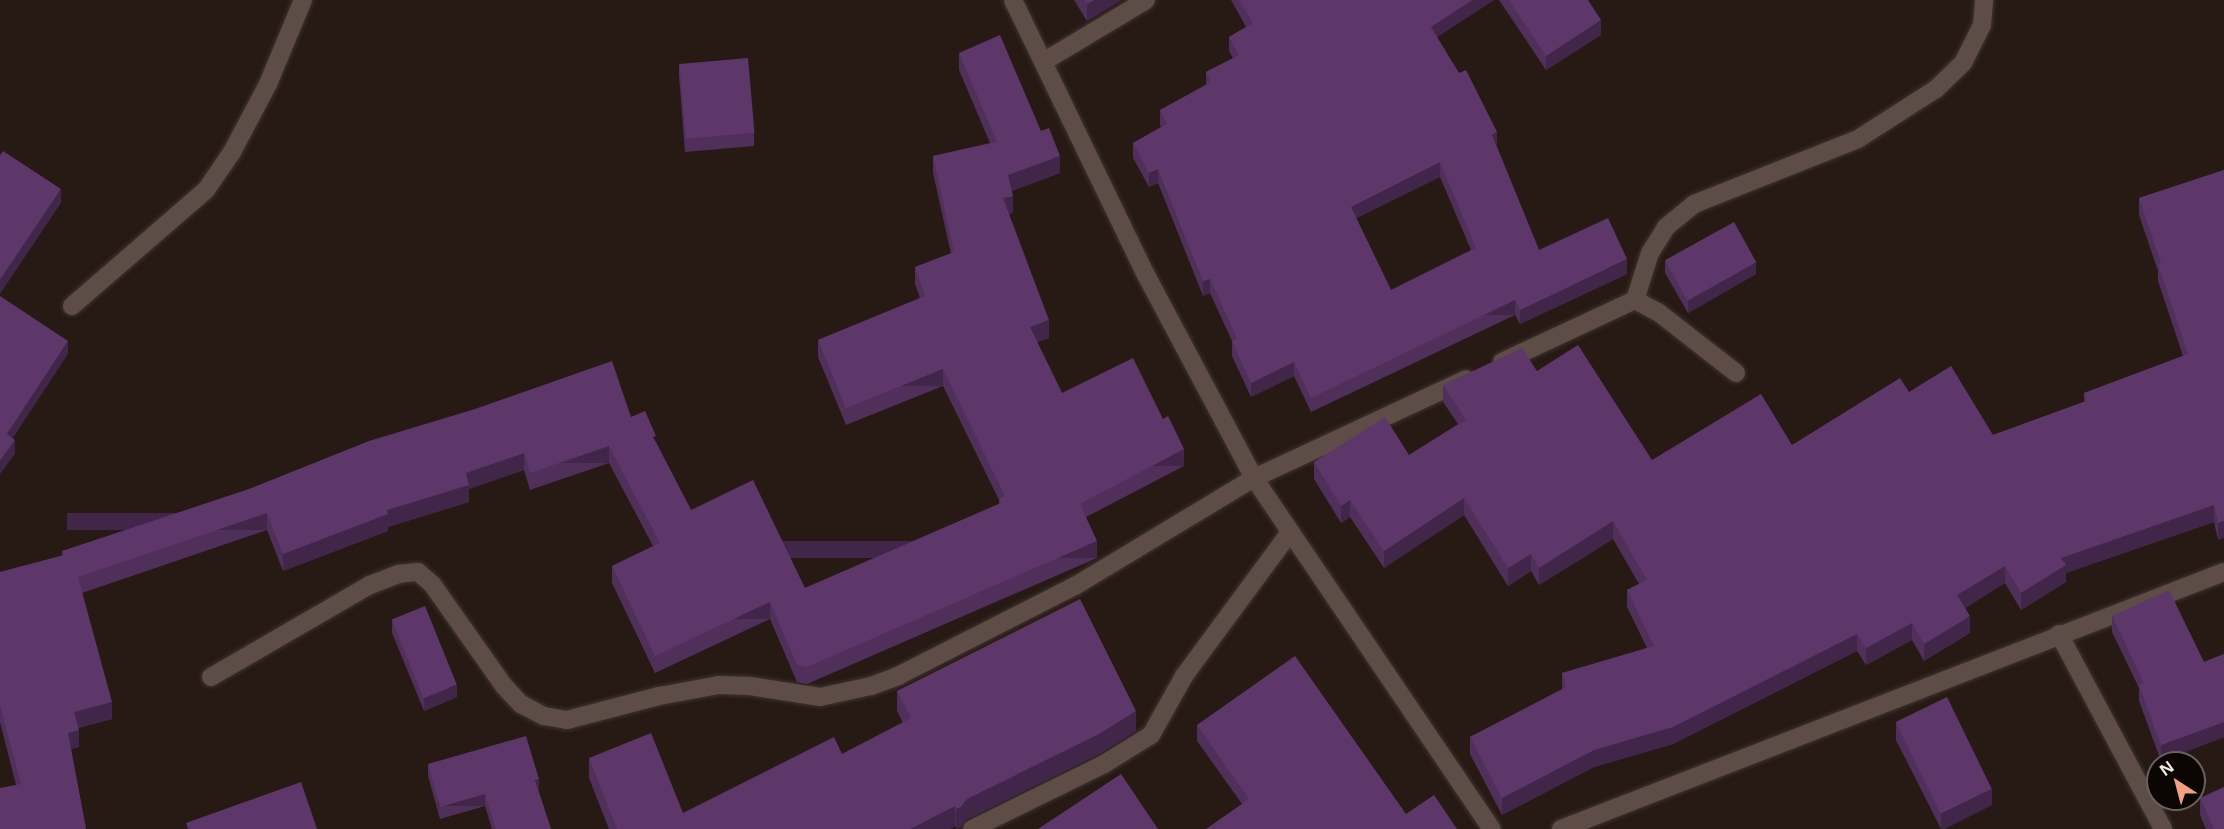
<!DOCTYPE html>
<html>
<head>
<meta charset="utf-8">
<style>
  body { margin:0 }
  #map { position:relative; width:2224px; height:829px; overflow:hidden; background:#271914; font-family:"Noto Sans",sans-serif }
  div>[style] { position:absolute }
  [style*='--x'] { left:calc(var(--x)*1px); top:calc(var(--y)*1px); width:calc(var(--w)*1px); rotate:calc(var(--a)*1deg) }
  .roads { filter:drop-shadow(0 0 2px #3d3330) drop-shadow(0 0 2px #3d3330) }
  .lane>* { height:18px; margin:-9px; padding:0 9px; transform-origin:9px; border-radius:9px; background:#5e4d47 }
  .street>* { height:18px; margin:-9px; padding:0 9px; transform-origin:9px; border-radius:9px; background:#5e4d47 }
  .wall>* { inset:0; background:#502f5b }
  .shaded-wall>* { inset:0; background:#41264a; transform-origin:0 0 }
  .building>* { inset:0; background:#5d376a; transform-origin:0 0 }
  span { translate:-50% -50%; white-space:nowrap; text-align:center; line-height:1.15; -webkit-text-stroke:6px #0b0604; paint-order:stroke }
  .north { position:absolute; left:2146px; top:751px; width:60px; height:60px; box-sizing:border-box; background:#0b0604; border:2px solid #68615e; border-radius:50%; rotate:324deg; font-size:16px; font-weight:700; line-height:24px; text-align:center; color:#f4eae6 }
  .north::after { content:''; display:block; margin:auto; width:21px; height:27px; background:#f2a081; clip-path:polygon(50% 0,100% 100%,50% 72%,0 100%) }
</style>
</head>
<body>
<div id="map">
  <div class="roads">
    <div class="lane">
      <div style="--x:972;--y:829;--w:147;--a:-26.2"></div>
      <div style="--x:1104;--y:764;--w:55;--a:-31.7"></div>
      <div style="--x:1151;--y:735;--w:68;--a:-60.8"></div>
      <div style="--x:1184;--y:676;--w:179;--a:-53.6"></div>
    </div>
    <div class="street">
      <div style="--x:1013;--y:0;--w:305;--a:64.2"></div>
      <div style="--x:1146;--y:275;--w:230;--a:62"></div>
      <div style="--x:1254;--y:478;--w:424;--a:55.9"></div>
      <div style="--x:1043;--y:62;--w:120;--a:-31"></div>
      <div style="--x:1635;--y:300;--w:49;--a:-72.3"></div>
      <div style="--x:1650;--y:253;--w:31;--a:-58"></div>
      <div style="--x:1666;--y:227;--w:36;--a:-39"></div>
      <div style="--x:1694;--y:204;--w:176;--a:-21.6"></div>
      <div style="--x:1858;--y:139;--w:93;--a:-32.7"></div>
      <div style="--x:1936;--y:89;--w:37;--a:-44"></div>
      <div style="--x:1963;--y:63;--w:42;--a:-63.4"></div>
      <div style="--x:1982;--y:25;--w:25;--a:-85"></div>
      <div style="--x:72;--y:306;--w:177;--a:-40.9"></div>
      <div style="--x:206;--y:190;--w:46;--a:-55.6"></div>
      <div style="--x:232;--y:152;--w:77;--a:-62.1"></div>
      <div style="--x:268;--y:84;--w:91;--a:-67.4"></div>
      <div style="--x:1502;--y:362;--w:147;--a:-25"></div>
      <div style="--x:1635;--y:300;--w:26;--a:28"></div>
      <div style="--x:1658;--y:312;--w:99;--a:38"></div>
      <div style="--x:2059;--y:634;--w:221;--a:61.9"></div>
      <div style="--x:211;--y:677;--w:184;--a:-30.1"></div>
      <div style="--x:370;--y:585;--w:30;--a:-21"></div>
      <div style="--x:398;--y:574;--w:20;--a:-6"></div>
      <div style="--x:418;--y:572;--w:18;--a:41"></div>
      <div style="--x:432;--y:584;--w:125;--a:54.8"></div>
      <div style="--x:504;--y:686;--w:25;--a:47"></div>
      <div style="--x:521;--y:704;--w:26;--a:28"></div>
      <div style="--x:544;--y:716;--w:23;--a:10"></div>
      <div style="--x:567;--y:720;--w:95;--a:-14.6"></div>
      <div style="--x:659;--y:696;--w:61;--a:-10.4"></div>
      <div style="--x:719;--y:685;--w:31;--a:2"></div>
      <div style="--x:750;--y:686;--w:71;--a:8.9"></div>
      <div style="--x:820;--y:697;--w:52;--a:-12.2"></div>
      <div style="--x:871;--y:686;--w:29;--a:-20"></div>
      <div style="--x:898;--y:676;--w:199;--a:-27"></div>
      <div style="--x:1075;--y:586;--w:209;--a:-31.1"></div>
      <div style="--x:1254;--y:478;--w:234;--a:-25"></div>
      <div style="--x:1561;--y:829;--w:711;--a:-21.19"></div>
    </div>
  </div>
  <div class="wall">
    <div style="clip-path:polygon(1074px 0,1121px 0,1087px 21px)"></div>
    <div style="clip-path:polygon(evenodd,1231px 0,1494px 0,1437px 37px,1497px 147px,1539px 250px,1627px 274px,1520px 324px,1515px 315px,1311px 412px,1294px 376px,1251px 397px,1232px 356px,1232px 341px,1210px 293px,1203px 296px,1158px 183px,1149px 187px,1133px 158px,1133px 143px,1161px 127px,1160px 125px,1160px 110px,1206px 85px,1206px 72px,1233px 58px,1229px 51px,1229px 37px,1246px 27px,1231px 0,1440px 177px,1471px 250px,1391px 290px,1356px 218px,1440px 177px)"></div>
    <div style="clip-path:polygon(1499px 0,1588px 0,1601px 35px,1546px 70px)"></div>
    <div style="clip-path:polygon(959px 53px,1041px 131px,1060px 173px,1012px 191px,1013px 213px,1008px 214px,1049px 338px,1037px 342px,1062px 393px,1184px 466px,1086px 517px,1097px 558px,807px 684px,797px 682px,770px 619px,655px 673px,612px 583px,612px 566px,653px 546px,609px 463px,530px 490px,524px 470px,469px 489px,469px 502px,388px 527px,388px 531px,283px 571px,267px 530px,82px 593px,112px 719px,78px 728px,79px 747px,71px 749px,86px 829px,16px 785px,0 722px,0 572px,62px 556px,62px 551px,631px 417px,656px 442px,691px 510px,805px 588px,999px 504px,999px 500px,943px 386px,846px 425px,818px 357px,818px 340px,920px 298px,915px 284px,915px 267px,951px 254px,933px 173px,933px 156px,990px 143px,959px 70px)"></div>
    <div style="clip-path:polygon(679px 64px,754px 133px,754px 146px,685px 152px,679px 76px)"></div>
    <div style="clip-path:polygon(2224px 170px,2218px 540px,2214px 522px,2066px 573px,2066px 582px,2021px 610px,2005px 583px,1965px 608px,1970px 633px,1924px 661px,1912px 640px,1866px 665px,1857px 651px,1673px 744px,1594px 767px,1502px 815px,1470px 754px,1470px 737px,1562px 690px,1562px 673px,1647px 648px,1627px 607px,1627px 590px,1639px 584px,1613px 539px,1539px 585px,1531px 571px,1508px 586px,1464px 515px,1384px 568px,1350px 517px,1341px 523px,1314px 479px,1314px 462px,1409px 455px,1458px 424px,1443px 402px,1443px 385px,1537px 371px,1652px 460px,1792px 445px,1909px 392px,1993px 435px,2084px 402px,2084px 393px,2183px 356px,2158px 281px,2158px 271px,2139px 215px,2139px 198px)"></div>
    <div style="clip-path:polygon(1665px 261px,1756px 274px,1688px 313px,1665px 273px)"></div>
    <div style="clip-path:polygon(2112px 616px,2204px 662px,2224px 654px,2224px 737px,2161px 761px,2139px 701px,2139px 688px,2112px 632px)"></div>
    <div style="clip-path:polygon(392px 620px,457px 697px,424px 711px,392px 633px)"></div>
    <div style="clip-path:polygon(897px 691px,1136px 731px,1099px 754px,967px 819px,961px 827px,957px 829px,955px 826px,950px 829px,609px 829px,589px 778px,589px 758px,683px 813px,842px 754px,903px 723px,897px 711px)"></div>
    <div style="clip-path:polygon(1896px 722px,1992px 805px,1944px 829px,1941px 829px,1896px 740px)"></div>
    <div style="clip-path:polygon(1197px 725px,1406px 814px,1242px 804px,1197px 741px)"></div>
    <div style="clip-path:polygon(428px 764px,538px 791px,551px 829px,492px 829px,485px 806px,440px 819px,428px 776px)"></div>
    <div style="clip-path:polygon(2200px 798px,2224px 829px,2206px 829px,2200px 815px)"></div>
  </div>
  <div class="shaded-wall">
    <div style="clip-path:polygon(1094px 0,1121px 0,1087px 21px,1087px 4px)"></div>
    <div style="clip-path:polygon(1472px 0,1494px 0,1431px 41px,1431px 27px)"></div>
    <div style="clip-path:polygon(1601px 20px,1601px 35px,1546px 70px,1546px 56px)"></div>
    <div style="clip-path:polygon(1497px 132px,1497px 147px,1492px 135px)"></div>
    <div style="clip-path:polygon(1060px 156px,1060px 173px,1008px 192px,1008px 175px)"></div>
    <div style="clip-path:polygon(1440px 162px,1440px 177px,1351px 221px,1351px 207px)"></div>
    <div style="clip-path:polygon(1158px 169px,1158px 183px,1149px 187px,1149px 173px)"></div>
    <div style="clip-path:polygon(61px 189px,61px 203px,0 294px,0 280px)"></div>
    <div style="clip-path:polygon(1013px 196px,1013px 213px,1003px 215px,1003px 198px)"></div>
    <div style="clip-path:polygon(1627px 259px,1627px 274px,1520px 324px,1520px 310px)"></div>
    <div style="clip-path:polygon(1756px 262px,1756px 274px,1688px 313px,1688px 301px)"></div>
    <div style="clip-path:polygon(1210px 279px,1210px 293px,1203px 296px,1203px 281px)"></div>
    <div style="left:1515px;top:300px;width:15px;height:226px;rotate:90deg"></div>
    <div style="clip-path:polygon(1049px 320px,1049px 338px,1030px 344px,1030px 327px)"></div>
    <div style="clip-path:polygon(68px 341px,68px 354px,7px 447px,7px 434px)"></div>
    <div style="clip-path:polygon(1294px 362px,1294px 376px,1251px 397px,1251px 383px)"></div>
    <div style="left:943px;top:369px;width:17px;height:105px;rotate:90deg"></div>
    <div style="clip-path:polygon(15px 440px,15px 454px,0 474px,0 461px)"></div>
    <div style="left:609px;top:446px;width:17px;height:83px;rotate:90deg"></div>
    <div style="left:1184px;top:449px;width:17px;height:118px;rotate:90deg"></div>
    <div style="clip-path:polygon(524px 453px,524px 470px,469px 489px,469px 502px,388px 527px,388px 531px,283px 571px,283px 554px,387px 510px,466px 473px)"></div>
    <div style="clip-path:polygon(1464px 498px,1464px 515px,1384px 568px,1384px 551px)"></div>
    <div style="clip-path:polygon(1350px 500px,1350px 517px,1341px 523px,1341px 506px)"></div>
    <div style="clip-path:polygon(2214px 505px,2214px 522px,2066px 573px,2066px 582px,2021px 610px,2021px 593px,2061px 558px)"></div>
    <div style="left:267px;top:513px;width:17px;height:200px;rotate:90deg"></div>
    <div style="clip-path:polygon(1613px 521px,1613px 539px,1539px 585px,1539px 568px)"></div>
    <div style="clip-path:polygon(2224px 521px,2224px 538px,2218px 540px,2218px 523px)"></div>
    <div style="left:1097px;top:541px;width:17px;height:316px;rotate:90deg"></div>
    <div style="clip-path:polygon(1531px 554px,1531px 571px,1508px 586px,1508px 568px)"></div>
    <div style="clip-path:polygon(2005px 566px,2005px 583px,1957px 612px,1957px 595px)"></div>
    <div style="left:770px;top:602px;width:17px;height:127px;rotate:90deg"></div>
    <div style="clip-path:polygon(1970px 616px,1970px 633px,1924px 661px,1924px 644px)"></div>
    <div style="clip-path:polygon(1912px 623px,1912px 640px,1866px 665px,1866px 648px)"></div>
    <div style="clip-path:polygon(1857px 634px,1857px 651px,1673px 744px,1594px 767px,1502px 815px,1502px 798px,1594px 750px)"></div>
    <div style="clip-path:polygon(457px 685px,457px 697px,424px 711px,424px 698px)"></div>
    <div style="clip-path:polygon(112px 702px,112px 719px,74px 729px,74px 712px)"></div>
    <div style="clip-path:polygon(1136px 711px,1136px 731px,1099px 754px,967px 819px,961px 827px,956px 829px,956px 809px,967px 799px)"></div>
    <div style="clip-path:polygon(2224px 722px,2224px 737px,2161px 761px,2161px 745px)"></div>
    <div style="clip-path:polygon(79px 730px,79px 747px,68px 750px,68px 733px)"></div>
    <div style="clip-path:polygon(539px 779px,539px 791px,535px 780px)"></div>
    <div style="clip-path:polygon(1992px 788px,1992px 805px,1944px 829px,1941px 829px,1941px 813px)"></div>
    <div style="left:485px;top:794px;width:12px;height:47px;rotate:90deg"></div>
    <div style="clip-path:polygon(955px 806px,955px 826px,950px 829px,910px 829px)"></div>
  </div>
  <div class="building">
    <div style="clip-path:polygon(1084px 0,1094px 0,1087px 4px)"></div>
    <div style="clip-path:polygon(evenodd,1239px 0,1472px 0,1431px 27px,1459px 73px,1466px 70px,1497px 132px,1492px 135px,1539px 250px,1608px 218px,1627px 259px,1520px 310px,1515px 300px,1311px 398px,1294px 362px,1251px 383px,1232px 341px,1237px 338px,1210px 279px,1203px 281px,1158px 169px,1149px 173px,1133px 143px,1167px 124px,1160px 110px,1211px 82px,1206px 72px,1239px 55px,1229px 37px,1253px 23px,1239px 0,1440px 162px,1476px 248px,1391px 290px,1351px 207px,1440px 162px)"></div>
    <div style="clip-path:polygon(1509px 0,1588px 0,1601px 20px,1546px 56px)"></div>
    <div style="clip-path:polygon(1000px 35px,1041px 131px,1049px 128px,1060px 156px,1008px 175px,1013px 196px,1003px 198px,1049px 320px,1030px 327px,1062px 393px,1133px 358px,1163px 419px,1168px 416px,1184px 449px,1080px 504px,1097px 541px,807px 667px,797px 665px,770px 602px,655px 656px,612px 566px,660px 543px,609px 446px,530px 473px,524px 453px,466px 473px,469px 485px,387px 510px,388px 514px,283px 554px,267px 513px,78px 577px,112px 702px,74px 712px,79px 730px,68px 733px,86px 829px,0 829px,0 788px,21px 784px,0 705px,0 572px,64px 555px,62px 551px,249px 489px,369px 441px,475px 409px,612px 361px,631px 417px,645px 411px,656px 436px,653px 437px,691px 510px,753px 480px,805px 588px,1001px 503px,999px 499px,1005px 496px,943px 369px,846px 408px,818px 340px,925px 296px,915px 267px,954px 252px,933px 156px,997px 142px,959px 53px)"></div>
    <div style="left:748px;top:58px;width:75px;height:69px;rotate:85deg"></div>
    <div style="clip-path:polygon(3px 151px,61px 189px,0 280px,0 155px)"></div>
    <div style="clip-path:polygon(2224px 170px,2224px 521px,2218px 523px,2214px 505px,2061px 558px,2066px 565px,2021px 593px,2005px 566px,1957px 595px,1970px 616px,1924px 644px,1912px 623px,1866px 648px,1857px 634px,1673px 727px,1594px 750px,1502px 798px,1470px 737px,1566px 687px,1562px 673px,1654px 646px,1627px 590px,1647px 580px,1613px 521px,1539px 568px,1531px 554px,1508px 568px,1464px 498px,1384px 551px,1350px 500px,1341px 506px,1314px 462px,1385px 417px,1409px 455px,1466px 420px,1443px 385px,1522px 348px,1537px 371px,1578px 345px,1652px 460px,1761px 394px,1792px 445px,1900px 378px,1909px 392px,1951px 366px,1993px 435px,2086px 401px,2084px 393px,2188px 354px,2158px 264px,2161px 263px,2139px 198px)"></div>
    <div style="left:1734px;top:222px;width:46px;height:79px;rotate:61deg"></div>
    <div style="clip-path:polygon(0 296px,68px 341px,7px 434px,15px 440px,0 461px)"></div>
    <div style="clip-path:polygon(2169px 590px,2204px 662px,2224px 654px,2224px 722px,2161px 745px,2139px 685px,2144px 683px,2112px 616px)"></div>
    <div style="clip-path:polygon(1080px 599px,1136px 711px,1099px 734px,967px 799px,961px 807px,956px 809px,955px 806px,910px 829px,617px 829px,589px 758px,651px 733px,683px 813px,834px 737px,842px 754px,911px 718px,897px 691px)"></div>
    <div style="left:425px;top:606px;width:85px;height:36px;rotate:68deg"></div>
    <div style="clip-path:polygon(1295px 656px,1406px 814px,1434px 795px,1457px 829px,1206px 829px,1249px 799px,1197px 725px)"></div>
    <div style="left:1947px;top:697px;width:102px;height:57px;rotate:64deg"></div>
    <div style="clip-path:polygon(526px 736px,539px 779px,535px 780px,551px 829px,496px 829px,485px 794px,440px 807px,428px 764px)"></div>
    <div style="clip-path:polygon(1121px 774px,1158px 829px,1038px 829px)"></div>
    <div style="clip-path:polygon(301px 782px,317px 829px,188px 829px,186px 823px)"></div>
    <div style="clip-path:polygon(2224px 787px,2224px 829px,2214px 829px,2200px 798px)"></div>
  </div>
  <div class="north">N</div>
</div>
</body>
</html>
